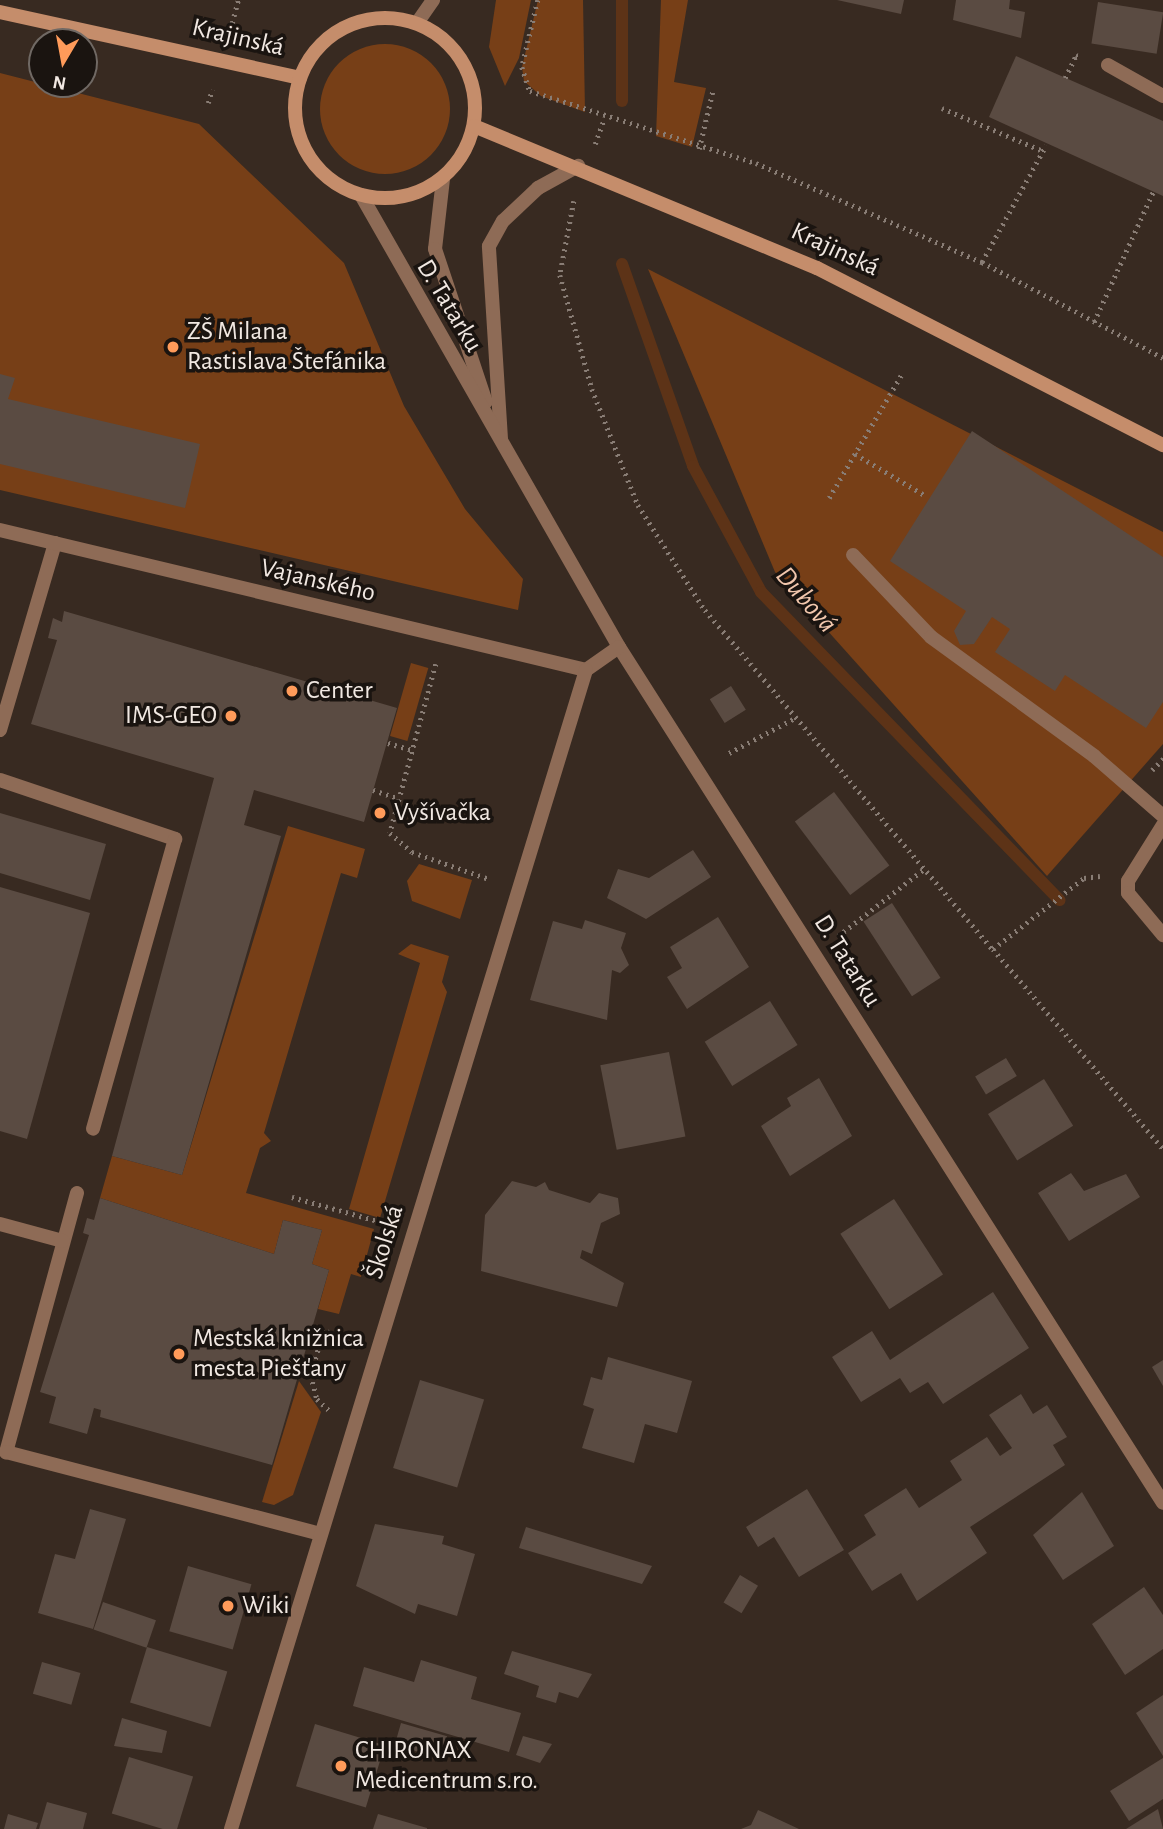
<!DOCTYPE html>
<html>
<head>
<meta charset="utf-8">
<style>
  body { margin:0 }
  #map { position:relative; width:1163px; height:1829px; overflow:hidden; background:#382a21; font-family:"Alegreya Sans",sans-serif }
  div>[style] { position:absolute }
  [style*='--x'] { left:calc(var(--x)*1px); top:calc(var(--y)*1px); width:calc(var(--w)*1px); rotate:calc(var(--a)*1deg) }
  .green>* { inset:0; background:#773f17; transform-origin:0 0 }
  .round { border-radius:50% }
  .stream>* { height:12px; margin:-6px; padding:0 6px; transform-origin:6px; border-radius:6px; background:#5d3317 }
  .building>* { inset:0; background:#5a4b42; transform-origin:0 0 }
  .path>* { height:4.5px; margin-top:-2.25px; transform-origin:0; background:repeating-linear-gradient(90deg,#897d75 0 2px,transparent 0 7px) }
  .lane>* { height:14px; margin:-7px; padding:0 7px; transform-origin:7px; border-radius:7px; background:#8e6b56 }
  .street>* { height:14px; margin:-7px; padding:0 7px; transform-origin:7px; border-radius:7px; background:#8e6b56 }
  .secondary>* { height:14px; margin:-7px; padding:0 7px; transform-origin:7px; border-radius:7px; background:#c58d6b }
  .secondary>.ring { margin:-7px; padding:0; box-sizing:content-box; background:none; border:14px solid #c58d6b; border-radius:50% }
  .dots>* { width:19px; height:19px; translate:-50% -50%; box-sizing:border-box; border:4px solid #1a1410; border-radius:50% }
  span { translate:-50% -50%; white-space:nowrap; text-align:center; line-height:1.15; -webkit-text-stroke:7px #1a1410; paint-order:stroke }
  .street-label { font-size:26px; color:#f1e8e2 }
  .poi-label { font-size:26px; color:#f1e8e2 }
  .left { translate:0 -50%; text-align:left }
  .right { translate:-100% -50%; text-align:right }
  .water-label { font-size:28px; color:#f2c7ad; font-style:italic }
  .north { position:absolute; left:28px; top:28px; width:70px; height:70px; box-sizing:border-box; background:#1a1410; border:2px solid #706964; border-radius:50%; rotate:190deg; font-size:19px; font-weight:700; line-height:28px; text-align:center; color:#f1e8e2 }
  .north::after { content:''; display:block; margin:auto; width:24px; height:32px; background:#ff9b5a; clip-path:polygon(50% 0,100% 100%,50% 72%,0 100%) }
</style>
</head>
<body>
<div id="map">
  <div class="green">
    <div style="clip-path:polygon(496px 0,531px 0,519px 58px,505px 86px,489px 47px)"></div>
    <div style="clip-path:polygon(538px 0,583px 0,585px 112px,541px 96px,524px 81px,522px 67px)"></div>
    <div style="clip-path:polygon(661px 0,688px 0,674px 82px,706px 88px,692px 147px,656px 136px)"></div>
    <div class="round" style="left:320px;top:44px;width:130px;height:130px"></div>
    <div style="clip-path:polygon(0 73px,199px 124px,344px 263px,404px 406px,465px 509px,523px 579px,518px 610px,0 490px)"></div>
    <div style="clip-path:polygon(648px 269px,1163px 532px,1163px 744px,1047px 876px,775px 572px)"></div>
    <div style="left:411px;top:663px;width:18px;height:76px;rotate:16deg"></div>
    <div style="clip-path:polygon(288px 826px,365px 849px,357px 878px,341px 873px,264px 1133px,271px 1141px,260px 1148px,246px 1193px,374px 1229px,361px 1277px,351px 1274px,339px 1314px,318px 1309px,329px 1270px,312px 1264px,322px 1230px,283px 1220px,274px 1254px,100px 1198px,112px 1156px,182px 1175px)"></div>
    <div style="clip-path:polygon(419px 864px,472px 880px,460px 919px,412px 901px,407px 881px)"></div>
    <div style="clip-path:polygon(411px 944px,449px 956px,442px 982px,447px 992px,380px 1218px,349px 1209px,420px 963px,398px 954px)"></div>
    <div style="clip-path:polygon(299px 1381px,321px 1412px,293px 1495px,274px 1505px,262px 1502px)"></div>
  </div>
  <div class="stream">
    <div style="--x:622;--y:0;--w:101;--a:90"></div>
    <div style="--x:622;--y:264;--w:214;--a:70.6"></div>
    <div style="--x:693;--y:466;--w:143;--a:61.6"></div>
    <div style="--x:761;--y:592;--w:429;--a:45.9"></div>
  </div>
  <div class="building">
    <div style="clip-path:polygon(837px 0,904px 0,901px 14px)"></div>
    <div style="clip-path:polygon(956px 0,1010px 0,1009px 9px,1025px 12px,1021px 38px,953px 20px)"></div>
    <div style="left:1098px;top:2px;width:66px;height:42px;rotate:9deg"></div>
    <div style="clip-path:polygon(1016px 56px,1163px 121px,1163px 196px,989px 117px)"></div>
    <div style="clip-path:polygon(0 374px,15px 378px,8px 399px,200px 444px,185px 508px,0 464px)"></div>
    <div style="clip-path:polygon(972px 431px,1163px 557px,1163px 702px,1146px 728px,1065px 675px,1055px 691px,995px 652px,1010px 629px,992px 617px,974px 644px,960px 645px,954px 631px,966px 611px,890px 561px)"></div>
    <div style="clip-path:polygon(64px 611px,397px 708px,364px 822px,254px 790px,244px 825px,281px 836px,182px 1175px,112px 1156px,214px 778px,31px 724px,57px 640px,48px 638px,53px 618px,62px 622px)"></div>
    <div style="left:731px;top:686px;width:28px;height:25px;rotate:58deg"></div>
    <div style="left:834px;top:792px;width:92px;height:49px;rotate:53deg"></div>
    <div style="clip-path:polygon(0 813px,106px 844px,90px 900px,0 873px)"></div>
    <div style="clip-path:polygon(693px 850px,711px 877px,646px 919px,607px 898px,618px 869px,649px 878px)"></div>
    <div style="clip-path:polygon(0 887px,90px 913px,27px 1139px,0 1131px)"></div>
    <div style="left:892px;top:903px;width:89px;height:34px;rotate:57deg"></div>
    <div style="clip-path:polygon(718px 917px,749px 967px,687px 1009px,667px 977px,682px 968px,670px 947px)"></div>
    <div style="clip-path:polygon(585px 920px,626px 933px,621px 948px,629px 965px,620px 973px,612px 970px,607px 1020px,530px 1000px,553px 921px,582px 929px)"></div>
    <div style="left:770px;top:1001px;width:52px;height:77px;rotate:58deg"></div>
    <div style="left:669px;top:1052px;width:86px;height:70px;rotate:79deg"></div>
    <div style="left:1006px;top:1058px;width:21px;height:36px;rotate:59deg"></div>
    <div style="clip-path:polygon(819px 1078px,852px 1136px,790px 1176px,761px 1126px,791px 1106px,787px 1098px)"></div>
    <div style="left:1044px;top:1079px;width:55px;height:66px;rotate:58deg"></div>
    <div style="clip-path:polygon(1071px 1173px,1084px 1191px,1126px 1174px,1140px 1197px,1069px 1241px,1038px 1193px)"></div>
    <div style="clip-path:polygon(512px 1181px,536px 1187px,545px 1182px,549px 1190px,590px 1203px,599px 1193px,618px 1198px,620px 1214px,601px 1223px,592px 1254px,582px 1250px,580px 1258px,624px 1283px,617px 1307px,481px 1271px,485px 1215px)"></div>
    <div style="clip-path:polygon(100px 1198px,274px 1254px,283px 1220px,322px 1230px,312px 1264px,329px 1270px,272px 1465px,100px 1417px,101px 1410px,94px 1408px,87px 1434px,49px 1423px,56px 1397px,40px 1392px,89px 1235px,83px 1233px,87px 1218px,94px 1220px)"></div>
    <div style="left:894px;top:1199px;width:90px;height:64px;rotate:57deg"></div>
    <div style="clip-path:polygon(993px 1292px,1029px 1348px,943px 1404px,928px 1382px,910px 1393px,900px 1378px,861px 1402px,832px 1357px,872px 1331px,890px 1360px)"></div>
    <div style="clip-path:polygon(608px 1357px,692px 1381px,677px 1433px,645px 1424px,634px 1463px,582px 1448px,594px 1409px,583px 1405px,591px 1377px,602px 1380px)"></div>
    <div style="clip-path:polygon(1163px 1360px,1163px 1386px,1152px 1367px)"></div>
    <div style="left:420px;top:1380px;width:67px;height:92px;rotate:17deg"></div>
    <div style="clip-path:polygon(1021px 1394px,1033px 1414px,1047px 1405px,1067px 1437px,1053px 1445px,1065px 1465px,970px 1527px,987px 1553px,917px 1601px,901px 1573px,872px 1591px,848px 1553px,876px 1535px,864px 1515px,906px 1488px,919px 1508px,962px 1480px,950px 1461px,987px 1437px,1000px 1456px,1012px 1448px,989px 1415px)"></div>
    <div style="clip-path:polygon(807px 1489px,844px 1550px,799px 1577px,774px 1537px,758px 1547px,746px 1527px)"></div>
    <div style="clip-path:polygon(1082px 1492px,1114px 1546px,1063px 1580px,1033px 1535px)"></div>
    <div style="clip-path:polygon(90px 1509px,126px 1519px,93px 1629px,38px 1613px,55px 1554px,75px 1559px)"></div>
    <div style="clip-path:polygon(375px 1524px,444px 1536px,442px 1544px,475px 1554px,457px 1616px,418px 1604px,415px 1614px,356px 1586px)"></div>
    <div style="clip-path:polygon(526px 1527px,581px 1544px,652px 1566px,642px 1584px,519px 1548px)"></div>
    <div style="left:188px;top:1566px;width:66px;height:68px;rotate:16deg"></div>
    <div style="left:740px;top:1575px;width:21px;height:32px;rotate:31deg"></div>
    <div style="clip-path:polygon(1144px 1587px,1163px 1615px,1163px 1649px,1125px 1675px,1092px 1624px)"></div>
    <div style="left:103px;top:1602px;width:56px;height:29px;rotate:19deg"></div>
    <div style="left:147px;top:1647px;width:84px;height:58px;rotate:17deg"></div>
    <div style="clip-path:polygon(512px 1651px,592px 1674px,578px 1698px,559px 1692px,556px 1703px,536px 1697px,539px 1686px,504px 1674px)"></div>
    <div style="clip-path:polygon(421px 1660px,477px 1677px,471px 1699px,521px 1713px,509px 1752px,353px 1706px,364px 1667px,414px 1682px)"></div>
    <div style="left:42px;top:1662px;width:40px;height:33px;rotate:16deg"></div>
    <div style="clip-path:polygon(1163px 1695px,1163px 1756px,1136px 1713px)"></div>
    <div style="clip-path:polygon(122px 1718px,167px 1731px,162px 1753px,114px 1746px)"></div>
    <div style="left:401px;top:1723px;width:48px;height:23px;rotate:16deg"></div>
    <div style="left:315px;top:1724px;width:73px;height:65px;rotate:17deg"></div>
    <div style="clip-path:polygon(523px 1736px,552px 1744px,540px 1763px,516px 1755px)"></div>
    <div style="left:129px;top:1757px;width:67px;height:59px;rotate:17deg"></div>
    <div style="clip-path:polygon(1163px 1758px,1163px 1799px,1129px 1821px,1110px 1791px)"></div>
    <div style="clip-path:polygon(47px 1802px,87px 1813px,83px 1829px,39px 1829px)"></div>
    <div style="clip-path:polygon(1158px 1809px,1163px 1829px,1126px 1829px)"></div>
    <div style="clip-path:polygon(758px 1810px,799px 1829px,741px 1829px,751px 1825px)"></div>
    <div style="clip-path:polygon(8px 1814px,38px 1823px,36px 1829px,4px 1829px)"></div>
    <div style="clip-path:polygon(378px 1814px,427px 1828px,427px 1829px,373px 1829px)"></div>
  </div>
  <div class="path">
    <div style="--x:538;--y:0;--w:69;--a:103.4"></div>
    <div style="--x:522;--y:67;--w:25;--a:72"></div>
    <div style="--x:530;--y:91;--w:237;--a:17.7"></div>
    <div style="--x:756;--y:163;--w:247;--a:23.7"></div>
    <div style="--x:982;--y:262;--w:205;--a:27.9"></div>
    <div style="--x:232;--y:23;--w:24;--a:-75"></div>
    <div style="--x:1065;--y:78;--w:25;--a:-64"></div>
    <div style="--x:1076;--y:55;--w:5;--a:22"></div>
    <div style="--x:208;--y:103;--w:14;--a:-73"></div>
    <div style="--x:942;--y:108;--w:110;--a:23.1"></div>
    <div style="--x:595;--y:144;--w:27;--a:-70"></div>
    <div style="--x:699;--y:149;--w:61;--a:-76.7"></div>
    <div style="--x:574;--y:201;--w:75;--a:100.7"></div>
    <div style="--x:560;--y:275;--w:118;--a:74.3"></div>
    <div style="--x:592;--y:389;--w:125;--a:68.4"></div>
    <div style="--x:638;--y:505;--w:125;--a:57.5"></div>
    <div style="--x:705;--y:610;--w:445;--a:49.7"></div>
    <div style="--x:993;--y:949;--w:115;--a:-38"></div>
    <div style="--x:1084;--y:878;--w:16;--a:-7"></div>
    <div style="--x:982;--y:262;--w:133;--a:-61.3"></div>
    <div style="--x:1094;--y:322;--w:143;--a:-65.6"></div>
    <div style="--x:855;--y:454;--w:82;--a:30.6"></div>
    <div style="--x:829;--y:498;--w:146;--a:-59.6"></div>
    <div style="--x:436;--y:664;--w:175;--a:105.2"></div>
    <div style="--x:390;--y:833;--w:29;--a:41"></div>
    <div style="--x:412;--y:852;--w:82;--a:19.3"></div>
    <div style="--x:388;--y:743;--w:25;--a:16"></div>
    <div style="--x:729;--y:753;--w:75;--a:-27.9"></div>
    <div style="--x:1152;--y:770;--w:16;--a:-45"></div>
    <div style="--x:373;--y:790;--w:26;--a:18"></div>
    <div style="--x:838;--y:936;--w:109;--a:-37.9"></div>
    <div style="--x:993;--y:949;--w:262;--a:49.6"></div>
    <div style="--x:292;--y:1197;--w:97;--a:15.6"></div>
    <div style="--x:314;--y:1328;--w:38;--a:15"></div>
    <div style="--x:324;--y:1330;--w:47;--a:106.1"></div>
    <div style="--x:311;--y:1375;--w:25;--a:76"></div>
    <div style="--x:317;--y:1399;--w:18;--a:43"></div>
  </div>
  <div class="lane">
    <div style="--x:1108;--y:65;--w:63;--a:29.4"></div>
    <div style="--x:501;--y:439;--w:193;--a:-93.6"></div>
    <div style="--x:489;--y:246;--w:29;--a:-61"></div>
    <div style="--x:503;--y:221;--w:48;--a:-43.3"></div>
    <div style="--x:538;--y:188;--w:46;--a:-28.8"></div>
    <div style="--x:0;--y:730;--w:195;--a:-73.6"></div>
    <div style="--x:0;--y:780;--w:185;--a:18.6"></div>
    <div style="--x:175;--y:839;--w:301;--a:105.8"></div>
    <div style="--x:77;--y:1193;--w:269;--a:105.3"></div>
    <div style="--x:6;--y:1452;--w:325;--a:14.6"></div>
    <div style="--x:0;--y:1224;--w:65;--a:15.1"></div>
  </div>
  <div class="street">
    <div style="--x:417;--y:23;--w:28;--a:-55"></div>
    <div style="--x:443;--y:179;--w:70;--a:96.5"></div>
    <div style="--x:435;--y:249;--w:161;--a:71.6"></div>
    <div style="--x:361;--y:195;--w:520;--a:60.28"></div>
    <div style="--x:619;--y:647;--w:1014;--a:57.56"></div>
    <div style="--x:0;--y:530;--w:602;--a:13.44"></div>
    <div style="--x:586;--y:670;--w:40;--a:-34.9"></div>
    <div style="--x:853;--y:555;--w:113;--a:46.4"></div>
    <div style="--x:931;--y:637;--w:202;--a:36.1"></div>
    <div style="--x:1094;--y:756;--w:91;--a:41"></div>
    <div style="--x:1163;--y:825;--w:66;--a:122"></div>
    <div style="--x:1128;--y:881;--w:12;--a:90"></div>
    <div style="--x:1128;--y:893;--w:55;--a:50.2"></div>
    <div style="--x:231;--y:1829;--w:1212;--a:-72.97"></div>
  </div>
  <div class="secondary">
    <div style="--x:0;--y:12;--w:307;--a:12.4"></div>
    <div class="ring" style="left:295px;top:18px;width:166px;height:166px"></div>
    <div style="--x:474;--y:126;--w:371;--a:22.5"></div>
    <div style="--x:817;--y:268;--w:389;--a:27.1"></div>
  </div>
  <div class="dots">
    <div style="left:173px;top:347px;background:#ff9b5a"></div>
    <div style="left:292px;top:691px;background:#ff9b5a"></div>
    <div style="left:231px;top:716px;background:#ff9b5a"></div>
    <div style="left:380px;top:813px;background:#ff9b5a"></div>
    <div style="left:179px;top:1354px;background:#ff9b5a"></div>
    <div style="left:228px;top:1606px;background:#ff9b5a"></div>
    <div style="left:341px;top:1766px;background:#ff9b5a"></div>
  </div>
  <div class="street-label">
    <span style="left:238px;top:38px;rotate:13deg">Krajinská</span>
    <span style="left:835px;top:250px;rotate:25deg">Krajinská</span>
    <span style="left:449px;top:306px;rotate:59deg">D. Tatarku</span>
    <span style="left:318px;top:581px;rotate:13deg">Vajanského</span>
    <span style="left:847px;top:961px;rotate:58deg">D. Tatarku</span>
    <span style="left:385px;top:1242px;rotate:-73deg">Školská</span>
  </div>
  <div class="poi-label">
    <span class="left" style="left:187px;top:347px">ZŠ Milana<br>Rastislava Štefánika</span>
    <span class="left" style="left:306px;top:691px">Center</span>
    <span class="right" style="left:217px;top:716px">IMS-GEO</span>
    <span class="left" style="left:394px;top:813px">Vyšívačka</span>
    <span class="left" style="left:193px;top:1354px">Mestská knižnica<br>mesta Piešťany</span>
    <span class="left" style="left:242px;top:1606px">Wiki</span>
    <span class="left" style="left:355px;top:1766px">CHIRONAX<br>Medicentrum s.ro.</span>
  </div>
  <div class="water-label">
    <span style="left:806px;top:600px;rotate:49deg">Dubová</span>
  </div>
  <div class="north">N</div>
</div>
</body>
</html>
